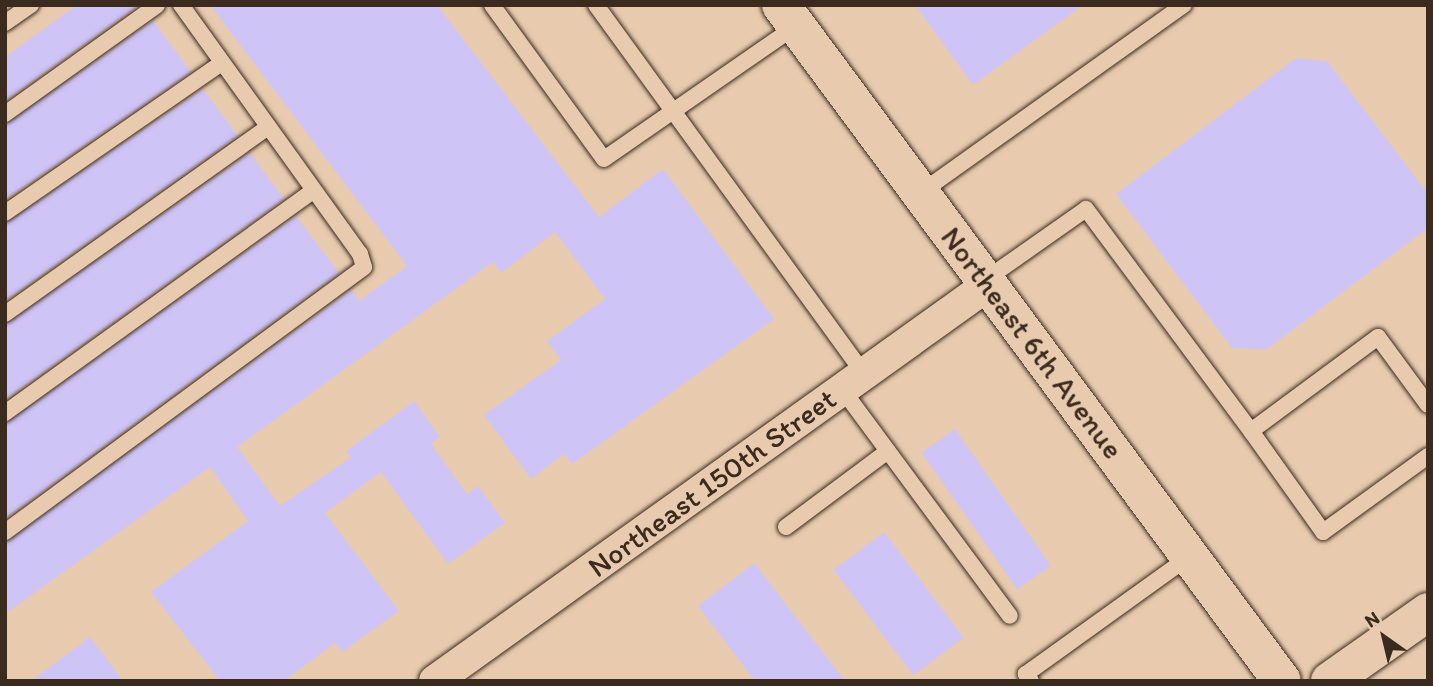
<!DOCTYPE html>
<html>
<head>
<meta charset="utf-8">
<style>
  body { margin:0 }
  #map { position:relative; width:1433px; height:686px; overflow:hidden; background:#e8cbaf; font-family:Itim,sans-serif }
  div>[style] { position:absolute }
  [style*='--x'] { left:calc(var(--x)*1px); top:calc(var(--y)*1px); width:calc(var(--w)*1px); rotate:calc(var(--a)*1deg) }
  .building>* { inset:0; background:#cfc4f6; transform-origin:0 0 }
  .roads { filter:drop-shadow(0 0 2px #3b2a1e) drop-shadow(0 0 2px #3b2a1e) }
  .service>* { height:16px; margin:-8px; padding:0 8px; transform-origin:8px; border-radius:8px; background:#e8cbaf }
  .minor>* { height:32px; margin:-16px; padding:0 16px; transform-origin:16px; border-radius:16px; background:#e8cbaf }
  .tertiary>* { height:38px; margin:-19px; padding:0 19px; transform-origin:19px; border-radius:19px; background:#e8cbaf }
  .secondary>* { height:38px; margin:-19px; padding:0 19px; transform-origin:19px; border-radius:19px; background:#e8cbaf }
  span { translate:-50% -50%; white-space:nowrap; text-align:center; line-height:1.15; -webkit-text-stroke:6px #e8cbaf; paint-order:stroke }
  .street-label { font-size:30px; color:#3b2a1e }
  .frame { position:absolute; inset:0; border:7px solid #3b2a1e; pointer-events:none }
  .north { position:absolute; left:1349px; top:602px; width:70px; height:70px; -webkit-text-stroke:5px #e8cbaf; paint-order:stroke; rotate:326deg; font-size:19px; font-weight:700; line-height:28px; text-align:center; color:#3b2a1e }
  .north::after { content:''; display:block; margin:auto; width:24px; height:32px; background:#3b2a1e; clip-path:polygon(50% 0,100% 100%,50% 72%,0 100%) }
</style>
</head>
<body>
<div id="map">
  <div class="building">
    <div style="clip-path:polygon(77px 5px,139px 5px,5px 101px,5px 57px)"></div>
    <div style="clip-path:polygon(210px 5px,437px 5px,599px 217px,663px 169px,774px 319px,572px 464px,564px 454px,531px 479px,484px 415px,561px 360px,547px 341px,605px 299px,555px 232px,501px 273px,493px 262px,237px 447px,280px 506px,351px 457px,346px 451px,414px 401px,440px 437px,431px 444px,467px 494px,478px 486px,505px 523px,448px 564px,381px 472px,325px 513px,399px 611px,342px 652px,335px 643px,284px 681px,220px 681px,151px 592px,248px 521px,210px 467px,5px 614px,5px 542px,351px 290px,359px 301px,407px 266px)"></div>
    <div style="clip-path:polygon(915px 5px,1083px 5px,973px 85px)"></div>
    <div style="clip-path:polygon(153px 21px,191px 72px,5px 200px,5px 124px)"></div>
    <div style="clip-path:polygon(1296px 58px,1327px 61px,1428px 194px,1428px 228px,1267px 349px,1232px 348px,1116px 194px)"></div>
    <div style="clip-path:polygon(203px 89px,238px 136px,5px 301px,5px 223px)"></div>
    <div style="clip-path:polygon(250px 153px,284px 199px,5px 400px,5px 324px)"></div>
    <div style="clip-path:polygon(296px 216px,339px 273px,5px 519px,5px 423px)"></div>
    <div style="left:955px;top:429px;width:167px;height:41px;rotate:55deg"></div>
    <div style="left:884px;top:532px;width:132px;height:63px;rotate:53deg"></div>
    <div style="clip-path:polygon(754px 563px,845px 681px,755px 681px,698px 606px)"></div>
    <div style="clip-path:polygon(90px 637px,123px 681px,31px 681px)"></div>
  </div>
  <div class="roads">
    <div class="service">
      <div style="--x:492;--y:5;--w:190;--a:54"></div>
      <div style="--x:604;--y:159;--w:234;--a:-34.7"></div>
      <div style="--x:596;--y:5;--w:456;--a:54"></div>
      <div style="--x:5;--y:23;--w:32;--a:-35"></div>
      <div style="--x:5;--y:114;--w:187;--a:-35.6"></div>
      <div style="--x:920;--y:193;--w:324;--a:-35.5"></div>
      <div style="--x:5;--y:213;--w:264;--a:-34.7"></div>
      <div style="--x:985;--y:280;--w:123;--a:-35.1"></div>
      <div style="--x:1086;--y:209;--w:277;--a:53.4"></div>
      <div style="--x:1251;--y:431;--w:158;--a:-36.5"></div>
      <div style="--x:1378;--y:337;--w:84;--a:53.7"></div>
      <div style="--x:5;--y:314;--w:321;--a:-35.4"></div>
      <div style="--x:842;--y:389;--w:282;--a:53.5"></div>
      <div style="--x:5;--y:413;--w:380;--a:-35.8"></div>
      <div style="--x:1251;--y:431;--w:124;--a:54.5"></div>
      <div style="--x:1323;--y:532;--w:130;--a:-35.9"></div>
      <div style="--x:786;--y:527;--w:127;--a:-36.7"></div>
      <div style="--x:5;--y:532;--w:446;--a:-36.4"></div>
      <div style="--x:364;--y:267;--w:14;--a:-107"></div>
      <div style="--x:360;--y:254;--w:307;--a:-125.7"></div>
      <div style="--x:1031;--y:681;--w:9;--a:-126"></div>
      <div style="--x:1026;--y:674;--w:202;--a:-35.7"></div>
    </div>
    <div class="minor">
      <div style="--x:435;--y:681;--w:680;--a:-35.61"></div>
    </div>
    <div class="tertiary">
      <div style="--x:1330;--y:681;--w:120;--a:-35.1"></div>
    </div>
    <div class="secondary">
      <div style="--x:781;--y:5;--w:841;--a:53.46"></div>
    </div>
  </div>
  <div class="street-label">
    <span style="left:1032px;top:343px;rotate:53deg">Northeast 6th Avenue</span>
    <span style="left:712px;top:483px;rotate:-36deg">Northeast 150th Street</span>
  </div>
  <div class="frame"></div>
  <div class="north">N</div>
</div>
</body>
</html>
